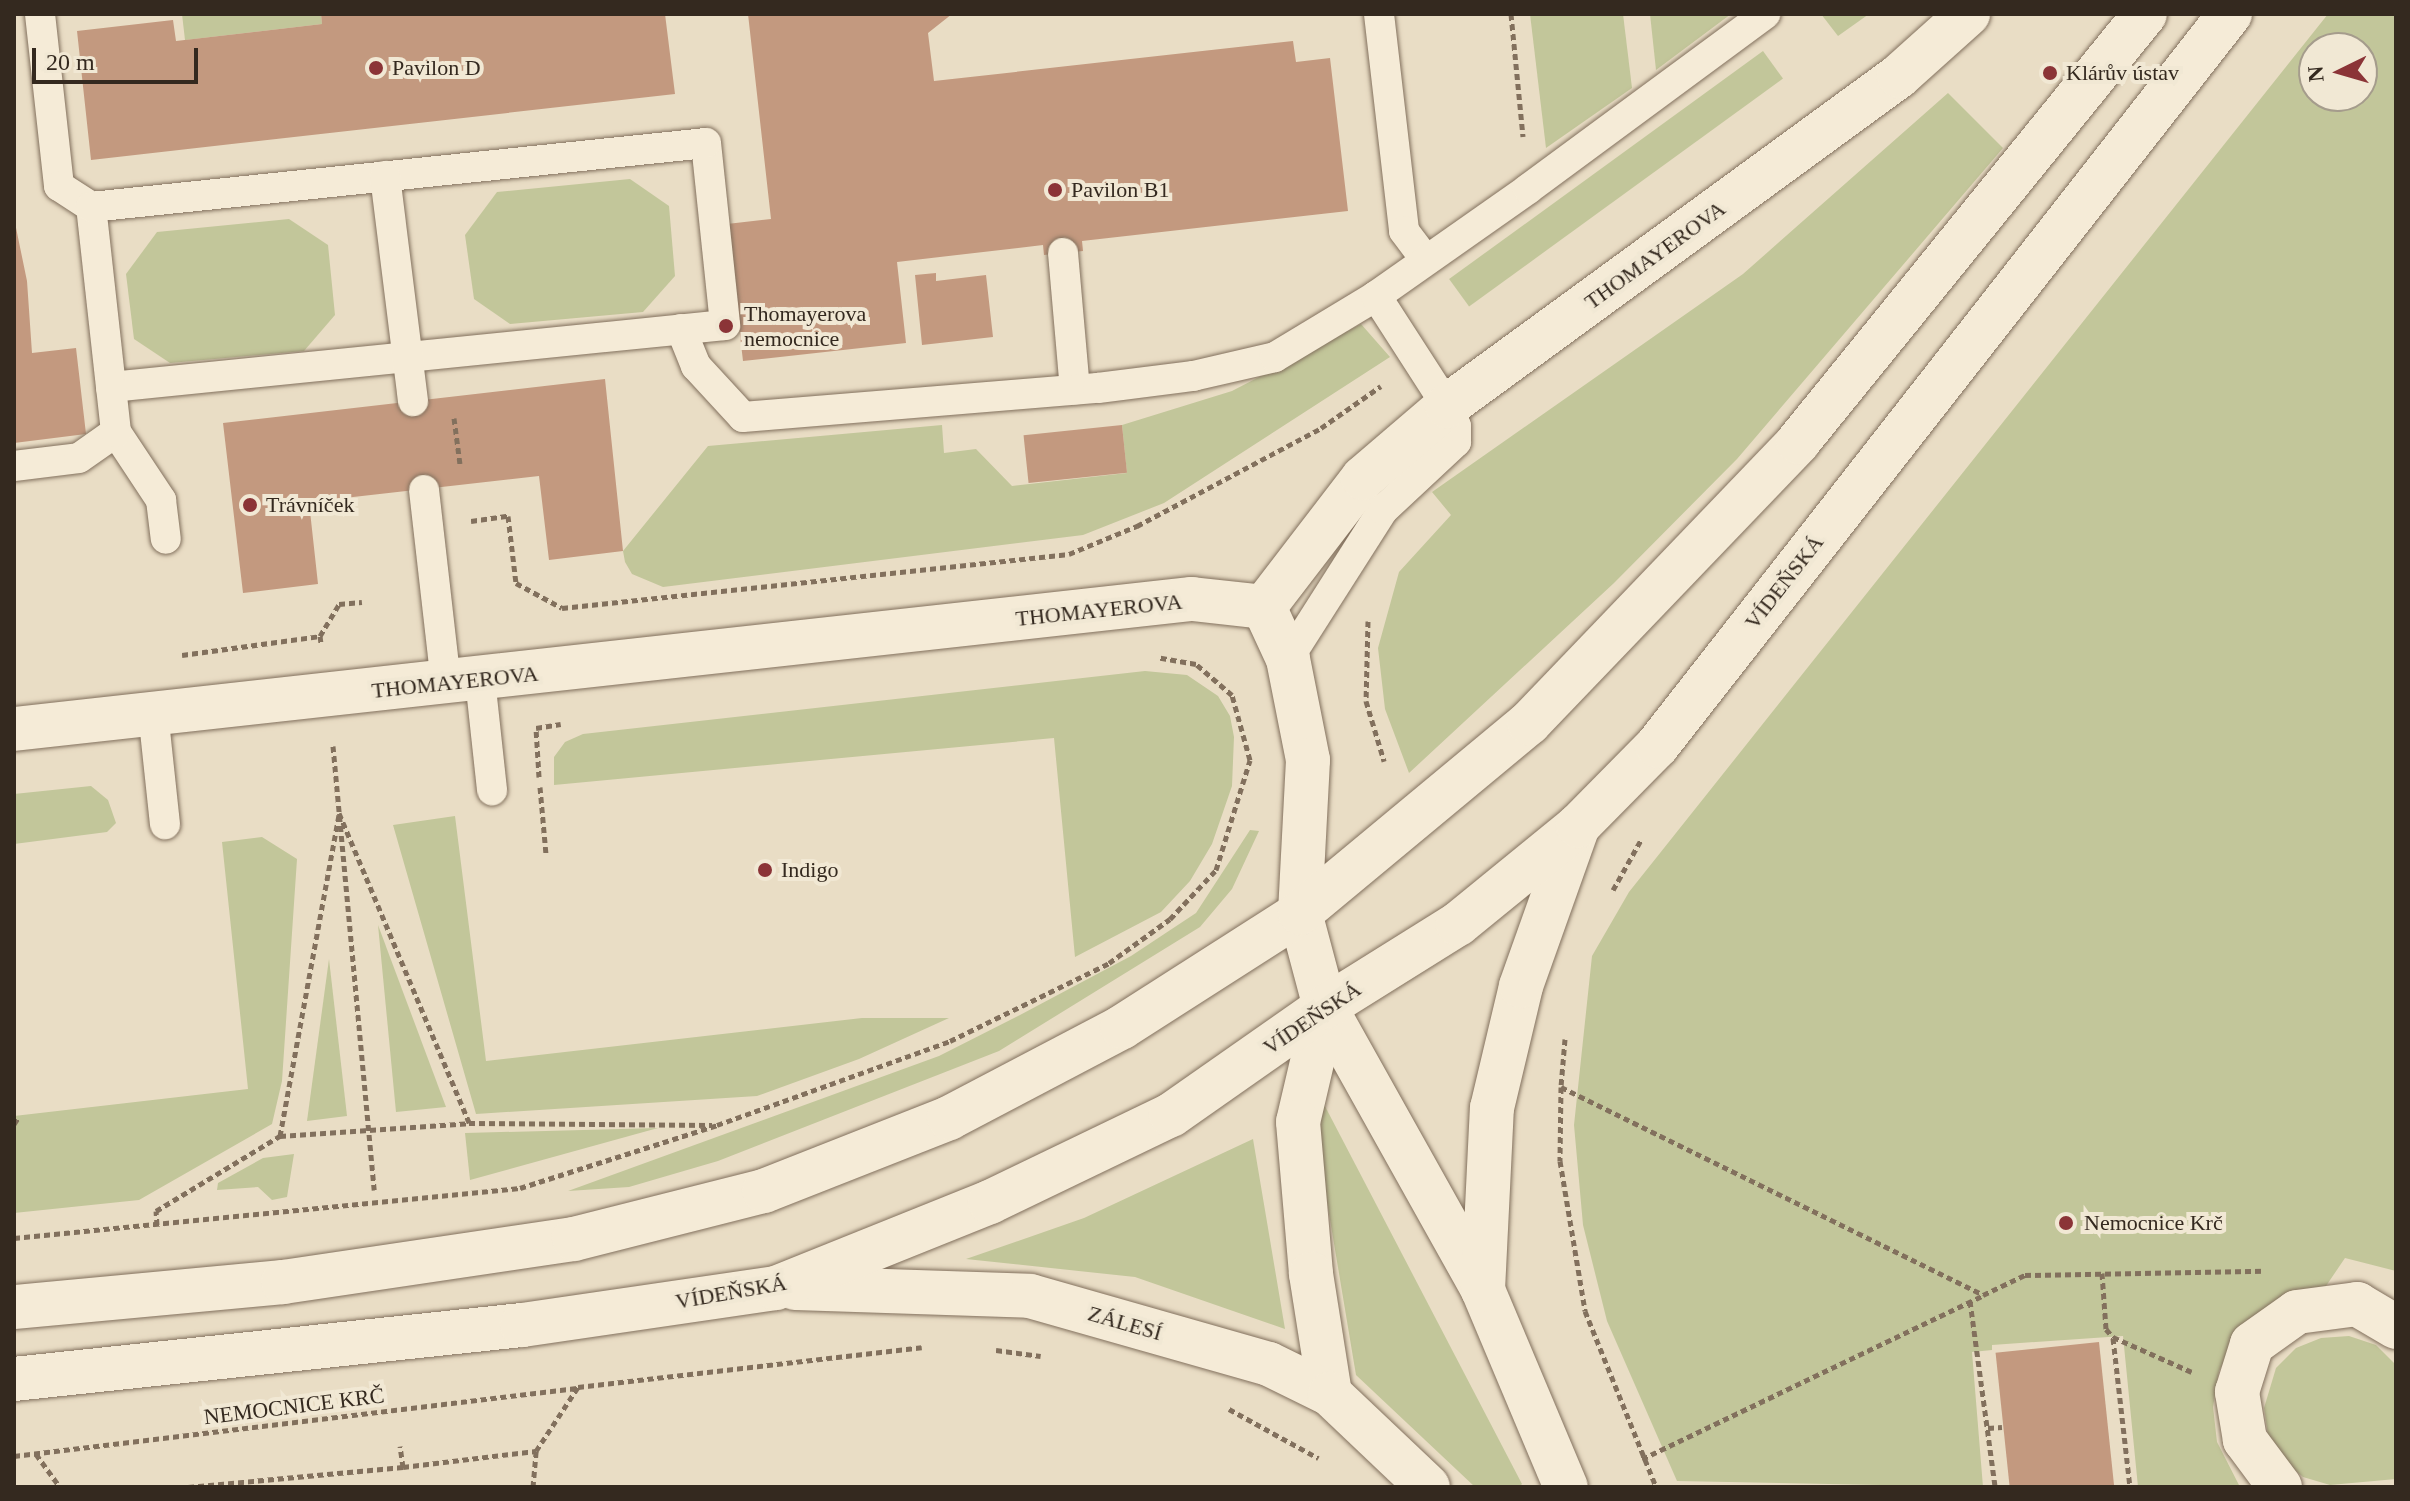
<!DOCTYPE html>
<html>
<head>
<meta charset="utf-8">
<style>
  body { margin:0 }
  #map { position:relative; width:2410px; height:1501px; overflow:hidden; background:#e9ddc5; font-family:Georgia,serif }
  div>[style] { position:absolute }
  [style*='--x'] { left:calc(var(--x)*1px); top:calc(var(--y)*1px); width:calc(var(--w)*1px); rotate:calc(var(--a)*1deg) }
  .green>* { inset:0; background:#c2c69a; transform-origin:0 0 }
  .building>* { inset:0; background:#c3997f; transform-origin:0 0 }
  .path>* { height:5px; margin-top:-2.5px; transform-origin:0; background:repeating-linear-gradient(90deg,#82705d 0 6px,transparent 0 10px) }
  .roads { filter:drop-shadow(0 0 2px #82705d) drop-shadow(0 0 2px #82705d) }
  .lane>* { height:30px; margin:-15px; padding:0 15px; transform-origin:15px; border-radius:15px; background:#f5ebd7 }
  .street>* { height:44px; margin:-22px; padding:0 22px; transform-origin:22px; border-radius:22px; background:#f5ebd7 }
  .secondary>* { height:44px; margin:-22px; padding:0 22px; transform-origin:22px; border-radius:22px; background:#f5ebd7 }
  .dots>* { width:22px; height:22px; translate:-50% -50%; box-sizing:border-box; border:4px solid #f1e8d4; border-radius:50% }
  span { translate:-50% -50%; white-space:nowrap; text-align:center; line-height:1.15; -webkit-text-stroke:8px #f1e8d4; paint-order:stroke }
  .poi-label { font-size:22px; color:#34291f }
  .left { translate:0 -50%; text-align:left }
  .street-label { font-size:22px; color:#34291f }
  .frame { position:absolute; inset:0; border:16px solid #34291f; pointer-events:none }
  .north { position:absolute; left:2298px; top:32px; width:80px; height:80px; box-sizing:border-box; background:#f1e8d4; border:2px solid #a59c8c; border-radius:50%; rotate:265deg; font-size:22px; font-weight:700; line-height:32px; text-align:center; color:#34291f }
  .north::after { content:''; display:block; margin:auto; width:28px; height:36px; background:#8b3437; clip-path:polygon(50% 0,100% 100%,50% 72%,0 100%) }
  .scale { position:absolute; left:32px; top:48px; width:166px; height:36px; box-sizing:border-box; border:4px solid #34291f; border-top:0; padding-left:10px; font-size:24px; line-height:28px; white-space:nowrap; color:#34291f; -webkit-text-stroke:6px #f1e8d4; paint-order:stroke }
</style>
</head>
<body>
<div id="map">
  <div class="green">
    <div style="clip-path:polygon(182px 14px,321px 14px,322px 24px,185px 40px)"></div>
    <div style="clip-path:polygon(1530px 14px,1623px 14px,1632px 88px,1546px 148px)"></div>
    <div style="clip-path:polygon(1650px 14px,1731px 14px,1656px 70px)"></div>
    <div style="clip-path:polygon(1821px 14px,1869px 14px,1838px 36px)"></div>
    <div style="clip-path:polygon(evenodd,2328px 14px,2396px 14px,2396px 1271px,2345px 1258px,2326px 1286px,2291px 1295px,2236px 1339px,2219px 1371px,2213px 1407px,2217px 1442px,2240px 1487px,2138px 1487px,2123px 1336px,1992px 1345px,1992px 1350px,1972px 1352px,1983px 1487px,1677px 1481px,1607px 1321px,1583px 1225px,1574px 1125px,1592px 956px,1629px 892px,2328px 14px,2314px 48px,2362px 48px,2362px 96px,2314px 96px,2314px 48px)"></div>
    <div style="left:1763px;top:51px;width:34px;height:388px;rotate:54deg"></div>
    <div style="clip-path:polygon(1948px 93px,2003px 148px,1737px 459px,1614px 583px,1409px 773px,1385px 709px,1378px 648px,1399px 572px,1451px 515px,1432px 492px,1743px 274px)"></div>
    <div style="clip-path:polygon(630px 179px,669px 206px,675px 276px,643px 312px,510px 324px,474px 299px,465px 235px,497px 192px)"></div>
    <div style="clip-path:polygon(289px 219px,328px 245px,335px 315px,304px 351px,170px 363px,134px 339px,126px 274px,157px 232px)"></div>
    <div style="clip-path:polygon(1361px 324px,1390px 357px,1164px 503px,1083px 535px,663px 587px,632px 574px,625px 562px,623px 551px,708px 446px,942px 425px,944px 453px,976px 449px,1012px 486px,1127px 473px,1122px 425px,1232px 391px)"></div>
    <div style="clip-path:polygon(1145px 671px,1187px 675px,1218px 696px,1230px 716px,1234px 737px,1232px 786px,1212px 844px,1190px 881px,1161px 912px,1075px 957px,1054px 738px,554px 785px,554px 757px,565px 742px,583px 734px)"></div>
    <div style="clip-path:polygon(91px 786px,108px 800px,116px 823px,107px 832px,14px 844px,14px 794px)"></div>
    <div style="clip-path:polygon(455px 816px,486px 1061px,862px 1018px,949px 1018px,859px 1059px,757px 1096px,476px 1114px,393px 825px)"></div>
    <div style="clip-path:polygon(1250px 830px,1259px 831px,1232px 889px,1200px 927px,999px 1051px,718px 1161px,629px 1187px,568px 1191px,939px 1056px,1020px 1015px,1131px 956px,1196px 913px)"></div>
    <div style="clip-path:polygon(262px 837px,297px 859px,282px 1081px,272px 1124px,139px 1200px,14px 1213px,14px 1116px,248px 1089px,222px 842px)"></div>
    <div style="clip-path:polygon(378px 925px,446px 1107px,396px 1112px)"></div>
    <div style="clip-path:polygon(329px 959px,347px 1116px,307px 1121px)"></div>
    <div style="clip-path:polygon(1316px 1089px,1522px 1484px,1519px 1487px,1475px 1487px,1356px 1375px,1310px 1100px)"></div>
    <div style="clip-path:polygon(658px 1128px,470px 1180px,465px 1133px)"></div>
    <div style="clip-path:polygon(1253px 1139px,1285px 1329px,1135px 1277px,966px 1259px,1084px 1218px)"></div>
    <div style="clip-path:polygon(294px 1154px,287px 1197px,272px 1200px,258px 1187px,217px 1190px,218px 1183px,263px 1158px)"></div>
    <div style="clip-path:polygon(2349px 1336px,2376px 1345px,2396px 1365px,2396px 1479px,2330px 1485px,2303px 1477px,2281px 1459px,2268px 1435px,2264px 1408px,2276px 1368px,2296px 1348px,2321px 1338px)"></div>
  </div>
  <div class="building">
    <div style="clip-path:polygon(321px 14px,665px 14px,675px 94px,91px 160px,77px 31px,173px 20px,176px 41px,322px 24px)"></div>
    <div style="clip-path:polygon(748px 14px,952px 14px,928px 33px,934px 81px,1293px 41px,1296px 62px,1330px 58px,1348px 211px,1082px 241px,1083px 251px,1044px 255px,1043px 245px,897px 262px,906px 343px,743px 361px,727px 224px,771px 219px)"></div>
    <div style="clip-path:polygon(14px 218px,27px 281px,32px 353px,76px 348px,86px 434px,14px 443px)"></div>
    <div style="clip-path:polygon(936px 273px,936px 281px,986px 275px,993px 337px,922px 345px,915px 275px)"></div>
    <div style="clip-path:polygon(605px 379px,623px 551px,549px 560px,539px 476px,309px 502px,318px 584px,243px 593px,223px 423px)"></div>
    <div style="left:1122px;top:425px;width:48px;height:99px;rotate:84deg"></div>
    <div style="left:2099px;top:1342px;width:146px;height:104px;rotate:84deg"></div>
  </div>
  <div class="path">
    <div style="--x:1511;--y:14;--w:123;--a:84.4"></div>
    <div style="--x:454;--y:418;--w:46;--a:82.6"></div>
    <div style="--x:471;--y:521;--w:37;--a:-8"></div>
    <div style="--x:508;--y:516;--w:67;--a:83.2"></div>
    <div style="--x:516;--y:583;--w:52;--a:28.5"></div>
    <div style="--x:562;--y:608;--w:510;--a:-6.08"></div>
    <div style="--x:1069;--y:554;--w:74;--a:-22.4"></div>
    <div style="--x:1137;--y:526;--w:208;--a:-28"></div>
    <div style="--x:1321;--y:428;--w:73;--a:-35"></div>
    <div style="--x:1368;--y:621;--w:80;--a:91.4"></div>
    <div style="--x:1366;--y:701;--w:63;--a:73.3"></div>
    <div style="--x:320;--y:636;--w:37;--a:-59"></div>
    <div style="--x:339;--y:604;--w:23;--a:-5"></div>
    <div style="--x:182;--y:655;--w:139;--a:-7.8"></div>
    <div style="--x:320;--y:636;--w:7;--a:82"></div>
    <div style="--x:333;--y:746;--w:446;--a:84.7"></div>
    <div style="--x:539;--y:777;--w:49;--a:-93.5"></div>
    <div style="--x:536;--y:728;--w:25;--a:-9"></div>
    <div style="--x:540;--y:787;--w:67;--a:84.9"></div>
    <div style="--x:1613;--y:890;--w:57;--a:-60.8"></div>
    <div style="--x:1565;--y:1039;--w:48;--a:94.8"></div>
    <div style="--x:1561;--y:1087;--w:470;--a:26.2"></div>
    <div style="--x:1983;--y:1295;--w:47;--a:-25.5"></div>
    <div style="--x:2025;--y:1275;--w:240;--a:-1"></div>
    <div style="--x:1561;--y:1087;--w:74;--a:90.8"></div>
    <div style="--x:1560;--y:1161;--w:152;--a:80.5"></div>
    <div style="--x:1585;--y:1311;--w:190;--a:68"></div>
    <div style="--x:14;--y:1124;--w:7;--a:-56"></div>
    <div style="--x:280;--y:1136;--w:189;--a:-3.9"></div>
    <div style="--x:157;--y:1225;--w:14;--a:-94"></div>
    <div style="--x:156;--y:1211;--w:145;--a:-31.2"></div>
    <div style="--x:280;--y:1136;--w:328;--a:-79.6"></div>
    <div style="--x:339;--y:813;--w:336;--a:67.2"></div>
    <div style="--x:469;--y:1123;--w:243;--a:0.5"></div>
    <div style="--x:14;--y:1238;--w:508;--a:-5.64"></div>
    <div style="--x:520;--y:1188;--w:207;--a:-17.7"></div>
    <div style="--x:717;--y:1125;--w:248;--a:-19.8"></div>
    <div style="--x:950;--y:1041;--w:177;--a:-26.1"></div>
    <div style="--x:1109;--y:963;--w:75;--a:-35.8"></div>
    <div style="--x:1170;--y:919;--w:67;--a:-46.8"></div>
    <div style="--x:1216;--y:870;--w:115;--a:-72.8"></div>
    <div style="--x:1250;--y:760;--w:67;--a:-105.5"></div>
    <div style="--x:1232;--y:695;--w:48;--a:-139.3"></div>
    <div style="--x:1196;--y:664;--w:39;--a:-170"></div>
    <div style="--x:2102;--y:1273;--w:56;--a:85.9"></div>
    <div style="--x:2106;--y:1329;--w:11;--a:49"></div>
    <div style="--x:2113;--y:1337;--w:86;--a:23.9"></div>
    <div style="--x:1970;--y:1301;--w:188;--a:82.3"></div>
    <div style="--x:2113;--y:1338;--w:150;--a:83.5"></div>
    <div style="--x:996;--y:1350;--w:45;--a:7.6"></div>
    <div style="--x:1229;--y:1409;--w:102;--a:28.8"></div>
    <div style="--x:1988;--y:1428;--w:14;--a:-4"></div>
    <div style="--x:36;--y:1454;--w:41;--a:54"></div>
    <div style="--x:14;--y:1456;--w:567;--a:-6.89"></div>
    <div style="--x:1642;--y:1459;--w:377;--a:-25.6"></div>
    <div style="--x:403;--y:1467;--w:134;--a:-6.9"></div>
    <div style="--x:188;--y:1487;--w:216;--a:-5.3"></div>
    <div style="--x:403;--y:1467;--w:21;--a:-98"></div>
    <div style="--x:533;--y:1487;--w:36;--a:-85"></div>
    <div style="--x:536;--y:1451;--w:77;--a:-56.7"></div>
    <div style="--x:578;--y:1387;--w:346;--a:-6.6"></div>
  </div>
  <div class="roads">
    <div class="lane">
      <div style="--x:40;--y:14;--w:173;--a:83.7"></div>
      <div style="--x:59;--y:186;--w:38;--a:33"></div>
      <div style="--x:1379;--y:14;--w:218;--a:83.4"></div>
      <div style="--x:1404;--y:231;--w:35;--a:53"></div>
      <div style="--x:706;--y:143;--w:183;--a:84"></div>
      <div style="--x:725;--y:325;--w:617;--a:174.23"></div>
      <div style="--x:111;--y:387;--w:181;--a:-96.3"></div>
      <div style="--x:91;--y:207;--w:618;--a:-5.94"></div>
      <div style="--x:385;--y:176;--w:227;--a:82.9"></div>
      <div style="--x:1063;--y:253;--w:137;--a:85"></div>
      <div style="--x:681;--y:329;--w:40;--a:68"></div>
      <div style="--x:696;--y:366;--w:69;--a:47.3"></div>
      <div style="--x:743;--y:417;--w:356;--a:-4.7"></div>
      <div style="--x:1098;--y:388;--w:96;--a:-7.2"></div>
      <div style="--x:1193;--y:376;--w:84;--a:-13"></div>
      <div style="--x:1275;--y:357;--w:118;--a:-31.1"></div>
      <div style="--x:1376;--y:296;--w:186;--a:-35.1"></div>
      <div style="--x:1528;--y:189;--w:295;--a:-36.4"></div>
      <div style="--x:116;--y:432;--w:82;--a:56.5"></div>
      <div style="--x:161;--y:500;--w:39;--a:83"></div>
      <div style="--x:14;--y:466;--w:65;--a:-7"></div>
      <div style="--x:79;--y:458;--w:45;--a:-35.1"></div>
      <div style="--x:116;--y:432;--w:45;--a:-96.3"></div>
      <div style="--x:424;--y:490;--w:194;--a:83.5"></div>
      <div style="--x:1288;--y:659;--w:177;--a:-57.5"></div>
      <div style="--x:1383;--y:510;--w:100;--a:-43"></div>
      <div style="--x:1456;--y:442;--w:16;--a:-90"></div>
      <div style="--x:1456;--y:426;--w:22;--a:-114"></div>
      <div style="--x:1447;--y:406;--w:131;--a:-122.8"></div>
      <div style="--x:480;--y:679;--w:112;--a:83.8"></div>
      <div style="--x:153;--y:712;--w:113;--a:83.9"></div>
    </div>
    <div class="street">
      <div style="--x:1264;--y:607;--w:163;--a:-52.5"></div>
      <div style="--x:1363;--y:478;--w:111;--a:-40.6"></div>
      <div style="--x:1447;--y:406;--w:560;--a:-36.13"></div>
      <div style="--x:1899;--y:76;--w:93;--a:-41.9"></div>
      <div style="--x:1264;--y:607;--w:57;--a:65.2"></div>
      <div style="--x:1288;--y:659;--w:103;--a:78.8"></div>
      <div style="--x:1308;--y:760;--w:153;--a:93"></div>
      <div style="--x:14;--y:729;--w:1185;--a:-6.3"></div>
      <div style="--x:1192;--y:599;--w:72;--a:6.3"></div>
      <div style="--x:2280;--y:1487;--w:59;--a:-126.7"></div>
      <div style="--x:2245;--y:1440;--w:49;--a:-99.5"></div>
      <div style="--x:2237;--y:1392;--w:50;--a:-72.6"></div>
      <div style="--x:2252;--y:1344;--w:55;--a:-35.4"></div>
      <div style="--x:2297;--y:1312;--w:61;--a:-7.6"></div>
      <div style="--x:2357;--y:1304;--w:45;--a:30.5"></div>
    </div>
    <div class="secondary">
      <div style="--x:1300;--y:913;--w:97;--a:75.1"></div>
      <div style="--x:1325;--y:1007;--w:324;--a:60.8"></div>
      <div style="--x:1483;--y:1290;--w:214;--a:67.2"></div>
      <div style="--x:1325;--y:1007;--w:118;--a:103.2"></div>
      <div style="--x:1298;--y:1122;--w:153;--a:85.1"></div>
      <div style="--x:1311;--y:1274;--w:121;--a:81"></div>
      <div style="--x:795;--y:1288;--w:235;--a:1.9"></div>
      <div style="--x:1030;--y:1296;--w:248;--a:15.9"></div>
      <div style="--x:1269;--y:1364;--w:68;--a:26.2"></div>
      <div style="--x:1330;--y:1394;--w:135;--a:43.5"></div>
      <div style="--x:1483;--y:1290;--w:182;--a:-87.2"></div>
      <div style="--x:1492;--y:1108;--w:125;--a:-76.6"></div>
      <div style="--x:1521;--y:986;--w:170;--a:-70.4"></div>
      <div style="--x:14;--y:1307;--w:270;--a:-5.3"></div>
      <div style="--x:283;--y:1282;--w:294;--a:-8.4"></div>
      <div style="--x:574;--y:1239;--w:196;--a:-14.2"></div>
      <div style="--x:764;--y:1191;--w:199;--a:-21.5"></div>
      <div style="--x:949;--y:1118;--w:195;--a:-27.7"></div>
      <div style="--x:1122;--y:1027;--w:211;--a:-32.6"></div>
      <div style="--x:1300;--y:913;--w:298;--a:-39.7"></div>
      <div style="--x:1529;--y:723;--w:389;--a:-46.2"></div>
      <div style="--x:1798;--y:442;--w:551;--a:-50.97"></div>
      <div style="--x:14;--y:1379;--w:511;--a:-6.07"></div>
      <div style="--x:522;--y:1325;--w:257;--a:-8.3"></div>
      <div style="--x:776;--y:1288;--w:231;--a:-21.9"></div>
      <div style="--x:990;--y:1202;--w:201;--a:-25.7"></div>
      <div style="--x:1171;--y:1115;--w:188;--a:-35"></div>
      <div style="--x:1325;--y:1007;--w:157;--a:-32"></div>
      <div style="--x:1458;--y:924;--w:155;--a:-39.2"></div>
      <div style="--x:1578;--y:826;--w:112;--a:-45.4"></div>
      <div style="--x:1657;--y:746;--w:930;--a:-51.95"></div>
    </div>
  </div>
  <div class="dots">
    <div style="left:376px;top:68px;background:#8b3437"></div>
    <div style="left:2050px;top:73px;background:#8b3437"></div>
    <div style="left:1055px;top:190px;background:#8b3437"></div>
    <div style="left:726px;top:326px;background:#8b3437"></div>
    <div style="left:250px;top:505px;background:#8b3437"></div>
    <div style="left:765px;top:870px;background:#8b3437"></div>
    <div style="left:2066px;top:1223px;background:#8b3437"></div>
  </div>
  <div class="poi-label">
    <span class="left" style="left:392px;top:68px">Pavilon D</span>
    <span class="left" style="left:2066px;top:73px">Klárův ústav</span>
    <span class="left" style="left:1071px;top:190px">Pavilon B1</span>
    <span class="left" style="left:744px;top:326px">Thomayerova<br>nemocnice</span>
    <span class="left" style="left:266px;top:505px">Trávníček</span>
    <span class="left" style="left:781px;top:870px">Indigo</span>
    <span class="left" style="left:2084px;top:1223px">Nemocnice Krč</span>
  </div>
  <div class="street-label">
    <span style="left:1655px;top:255px;rotate:-36deg">THOMAYEROVA</span>
    <span style="left:1784px;top:582px;rotate:-52deg">VÍDEŇSKÁ</span>
    <span style="left:1099px;top:610px;rotate:-6deg">THOMAYEROVA</span>
    <span style="left:455px;top:682px;rotate:-6deg">THOMAYEROVA</span>
    <span style="left:1312px;top:1018px;rotate:-34deg">VÍDEŇSKÁ</span>
    <span style="left:731px;top:1292px;rotate:-10deg">VÍDEŇSKÁ</span>
    <span style="left:1125px;top:1323px;rotate:16deg">ZÁLESÍ</span>
    <span style="left:294px;top:1406px;rotate:-7deg">NEMOCNICE KRČ</span>
  </div>
  <div class="frame"></div>
  <div class="north">N</div>
  <div class="scale">20 m</div>
</div>
</body>
</html>
